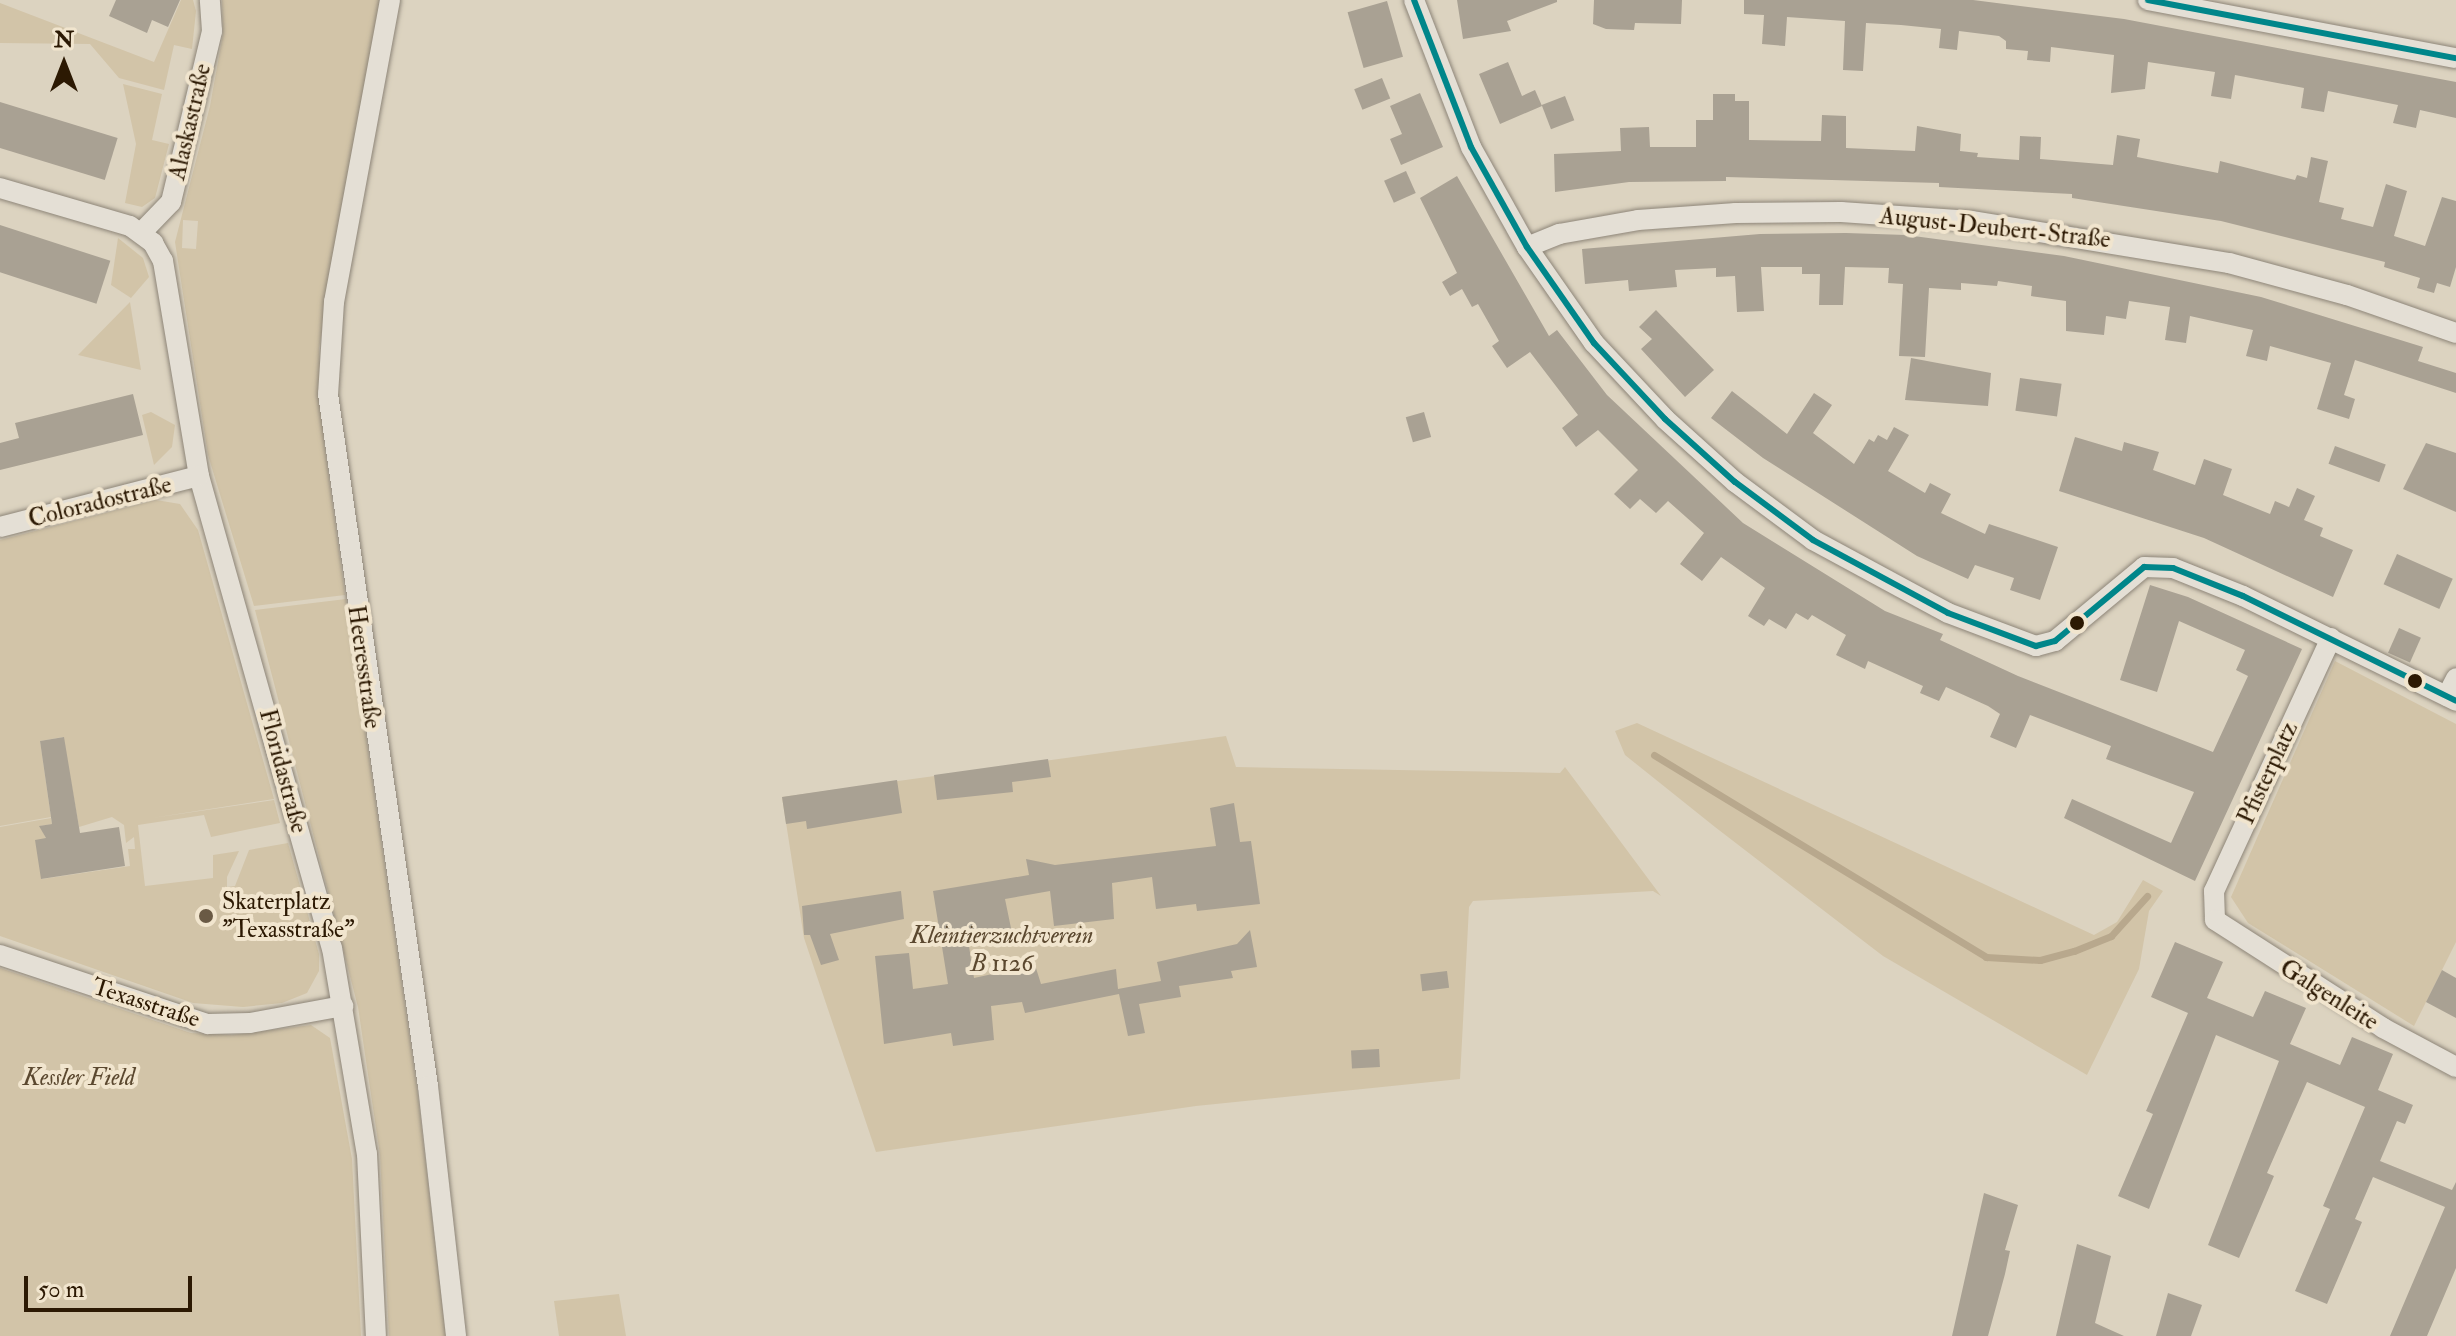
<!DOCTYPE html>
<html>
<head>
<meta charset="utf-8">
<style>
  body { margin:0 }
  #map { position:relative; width:2456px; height:1336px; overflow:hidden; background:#dcd3c0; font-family:"IM FELL Double Pica",serif }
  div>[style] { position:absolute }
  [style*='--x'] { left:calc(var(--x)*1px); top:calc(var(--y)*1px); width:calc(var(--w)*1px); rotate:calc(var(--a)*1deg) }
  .green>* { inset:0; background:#d2c4a8 }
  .stream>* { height:7px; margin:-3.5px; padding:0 3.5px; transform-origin:3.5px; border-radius:3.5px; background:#b8a88d }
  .building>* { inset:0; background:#a9a193; transform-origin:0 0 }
  .roads { filter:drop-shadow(0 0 2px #8d8578) drop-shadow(0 0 2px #8d8578) }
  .street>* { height:20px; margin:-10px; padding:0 10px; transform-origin:10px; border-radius:10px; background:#e4dfd5 }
  .bus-1>* { height:6px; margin:-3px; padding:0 3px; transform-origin:3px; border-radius:3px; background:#00868a }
  .dots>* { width:22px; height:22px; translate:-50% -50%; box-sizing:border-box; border:4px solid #f1e5ce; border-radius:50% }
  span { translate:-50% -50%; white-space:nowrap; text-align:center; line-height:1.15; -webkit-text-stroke:8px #f1e5ce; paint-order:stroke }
  .street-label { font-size:24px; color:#2c1903 }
  .poi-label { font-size:24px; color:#2c1903 }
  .left { translate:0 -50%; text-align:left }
  .park-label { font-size:24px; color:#5b482f; font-style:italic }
  .north { position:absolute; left:24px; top:24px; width:80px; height:80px; -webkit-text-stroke:6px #f1e5ce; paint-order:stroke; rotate:0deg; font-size:22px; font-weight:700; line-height:32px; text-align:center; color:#2c1903 }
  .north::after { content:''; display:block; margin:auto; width:28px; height:36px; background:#2c1903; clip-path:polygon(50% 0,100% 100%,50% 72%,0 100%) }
  .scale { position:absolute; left:24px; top:1276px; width:168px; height:36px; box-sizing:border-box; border:4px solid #2c1903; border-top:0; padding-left:10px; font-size:24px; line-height:28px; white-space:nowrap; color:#2c1903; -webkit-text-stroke:6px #f1e5ce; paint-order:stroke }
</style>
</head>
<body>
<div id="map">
  <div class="green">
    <div style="clip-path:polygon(181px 0,193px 0,196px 11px,192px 49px,174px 45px,164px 90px,119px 78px,90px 44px,0 43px,0 3px,154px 62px)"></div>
    <div style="clip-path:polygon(evenodd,222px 0,380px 0,319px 348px,324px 443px,345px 595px,254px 606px,208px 455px,175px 242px,210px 106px,223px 34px,222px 0,183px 220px,198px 221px,196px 249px,182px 248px,183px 220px)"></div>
    <div style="clip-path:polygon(123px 84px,162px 94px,152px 140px,169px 144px,155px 198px,142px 207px,125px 203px,136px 144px)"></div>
    <div style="clip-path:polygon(118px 238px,143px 258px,149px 277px,131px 298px,111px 285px)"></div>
    <div style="clip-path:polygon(130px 302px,141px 370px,78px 355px)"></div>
    <div style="clip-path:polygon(151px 412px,175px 425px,172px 447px,154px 465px,142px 415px)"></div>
    <div style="clip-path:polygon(156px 500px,180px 504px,198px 530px,274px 799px,152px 818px,274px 800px,280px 823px,211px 837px,204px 815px,138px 825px,145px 886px,213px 878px,213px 855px,239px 851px,227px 877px,227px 887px,235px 886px,249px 850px,288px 843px,319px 954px,319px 971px,307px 993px,282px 1003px,243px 1007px,193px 1003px,0 936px,0 827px,51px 818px,52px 824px,40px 826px,46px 838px,42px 879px,130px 866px,128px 849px,135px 849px,134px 837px,126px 843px,124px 825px,112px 817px,79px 827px,63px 737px,40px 741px,51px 817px,0 826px,0 540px)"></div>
    <div style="clip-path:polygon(346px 599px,417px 1089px,446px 1336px,389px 1336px,380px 1155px,358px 1007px,255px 610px)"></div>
    <div style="clip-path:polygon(2335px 661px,2456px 724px,2456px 942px,2414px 1026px,2248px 923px,2231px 897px)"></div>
    <div style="clip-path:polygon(1637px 723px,2094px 935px,2117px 922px,2143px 880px,2163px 891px,2149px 911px,2139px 969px,2087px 1075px,1883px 956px,1715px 827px,1625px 755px,1615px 731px)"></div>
    <div style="clip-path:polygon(1226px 736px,1236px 767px,1560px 773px,1565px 767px,1661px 896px,1653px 891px,1473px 901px,1469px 907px,1460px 1079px,1196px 1106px,876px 1152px,804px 938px,782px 797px)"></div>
    <div style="clip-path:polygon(0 968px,191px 1033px,232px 1035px,311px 1025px,330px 1038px,352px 1159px,361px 1336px,0 1336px)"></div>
    <div style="clip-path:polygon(619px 1294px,626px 1336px,559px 1336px,554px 1301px)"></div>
  </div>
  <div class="stream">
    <div style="--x:1654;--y:755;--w:389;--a:31.3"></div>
    <div style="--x:1986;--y:957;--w:54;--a:3.2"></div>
    <div style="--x:2040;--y:960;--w:35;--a:-15"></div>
    <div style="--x:2074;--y:951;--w:40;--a:-22"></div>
    <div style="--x:2111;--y:936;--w:54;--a:-48"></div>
  </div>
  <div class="building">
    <div style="clip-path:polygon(116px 0,180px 0,168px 27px,152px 20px,147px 33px,109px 16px)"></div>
    <div style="clip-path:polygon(1457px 0,1557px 0,1557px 2px,1507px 21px,1511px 31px,1463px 39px)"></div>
    <div style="clip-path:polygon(1594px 0,1682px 0,1681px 24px,1635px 23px,1634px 30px,1606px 29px,1593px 24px)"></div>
    <div style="clip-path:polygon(1744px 0,1973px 0,2124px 19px,2456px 82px,2456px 118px,2420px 110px,2416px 128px,2393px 123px,2398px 105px,2328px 91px,2324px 112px,2301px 108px,2304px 88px,2235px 75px,2231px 99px,2211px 96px,2215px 72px,2148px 62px,2145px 89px,2111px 93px,2114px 55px,2051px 47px,2050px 62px,2027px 60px,2028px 51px,2006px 49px,2006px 41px,1999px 36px,1959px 31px,1957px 50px,1939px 48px,1941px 29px,1901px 25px,1866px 23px,1863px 71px,1843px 70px,1845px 21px,1787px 17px,1785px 46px,1762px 44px,1764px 15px,1744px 14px)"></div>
    <div style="left:1387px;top:1px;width:58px;height:41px;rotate:74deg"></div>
    <div style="clip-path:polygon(1508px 62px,1522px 96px,1535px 90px,1542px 106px,1500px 124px,1479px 74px)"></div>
    <div style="left:1382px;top:78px;width:22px;height:30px;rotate:68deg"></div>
    <div style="clip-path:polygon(1420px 93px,1443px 147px,1401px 165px,1390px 139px,1402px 134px,1390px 106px)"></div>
    <div style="clip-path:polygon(1713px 94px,1735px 94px,1735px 101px,1749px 101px,1749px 140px,1821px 141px,1822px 115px,1846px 116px,1846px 148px,1915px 151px,1917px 126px,1961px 134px,1960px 151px,1978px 153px,1977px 157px,2019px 160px,2020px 136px,2041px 137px,2040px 159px,2113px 165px,2117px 135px,2140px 139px,2137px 157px,2218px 173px,2220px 161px,2295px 180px,2297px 175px,2307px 178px,2311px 157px,2328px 161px,2319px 202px,2344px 208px,2341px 219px,2373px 227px,2386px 184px,2407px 191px,2394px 236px,2425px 246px,2442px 197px,2456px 201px,2456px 267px,2450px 287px,2437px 283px,2434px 293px,2417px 288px,2420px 278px,2384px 267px,2385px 262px,2221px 221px,2072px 198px,2072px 194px,1939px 187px,1939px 183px,1726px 177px,1726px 181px,1629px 182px,1555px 192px,1554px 154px,1621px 151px,1620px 128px,1649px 127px,1650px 147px,1696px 147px,1696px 120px,1713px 120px)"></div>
    <div style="left:1565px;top:96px;width:26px;height:25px;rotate:69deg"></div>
    <div style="left:0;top:102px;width:123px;height:44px;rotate:17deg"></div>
    <div style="left:1406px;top:171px;width:24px;height:24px;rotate:66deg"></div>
    <div style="clip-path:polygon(1457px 176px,1549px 336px,1557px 330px,1607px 395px,1743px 523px,1885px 611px,1943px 634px,1940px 640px,2018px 676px,2213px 752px,2248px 676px,2236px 670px,2245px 650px,2179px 621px,2157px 692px,2120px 680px,2150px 585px,2188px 597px,2302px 649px,2195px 881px,2064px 818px,2072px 799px,2171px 843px,2194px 792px,2106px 759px,2111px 746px,2030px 715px,2016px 748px,1990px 737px,2000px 714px,1988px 706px,1946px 687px,1939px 701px,1920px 693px,1923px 686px,1868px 661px,1865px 669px,1836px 655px,1846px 635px,1812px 615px,1808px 620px,1796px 613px,1786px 629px,1769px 619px,1764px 626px,1748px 616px,1765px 588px,1721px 557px,1702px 581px,1680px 564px,1704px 533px,1668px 501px,1656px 513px,1640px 499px,1630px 509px,1614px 494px,1638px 470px,1598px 430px,1576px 447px,1562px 428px,1578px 415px,1530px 352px,1507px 368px,1492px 346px,1499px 341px,1478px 304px,1472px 307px,1462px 289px,1450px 296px,1442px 282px,1457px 273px,1420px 198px)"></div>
    <div style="left:0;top:225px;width:116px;height:45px;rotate:18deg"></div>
    <div style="clip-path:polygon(1846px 233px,1906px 235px,2064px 256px,2261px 297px,2423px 347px,2418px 361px,2456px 373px,2456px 393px,2355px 360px,2344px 395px,2355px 399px,2349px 419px,2317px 409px,2331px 363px,2270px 346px,2267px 361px,2246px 356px,2253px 330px,2190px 316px,2186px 343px,2165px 340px,2170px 307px,2129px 301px,2126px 319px,2106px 316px,2104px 335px,2066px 331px,2066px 301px,2031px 296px,2032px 286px,1998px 281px,1997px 286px,1961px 283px,1961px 290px,1929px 288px,1925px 357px,1899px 356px,1903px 284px,1888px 283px,1889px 268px,1845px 267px,1843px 305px,1819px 305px,1820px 274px,1802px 274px,1802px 267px,1761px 267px,1764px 311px,1737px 312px,1735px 276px,1716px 277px,1716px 268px,1675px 270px,1677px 287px,1629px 291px,1628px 280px,1585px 284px,1582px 249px,1760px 234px)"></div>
    <div style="clip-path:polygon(1656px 310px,1714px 370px,1685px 397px,1641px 349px,1652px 339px,1639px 327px)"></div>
    <div style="clip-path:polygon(1911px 358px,1991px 373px,1988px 406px,1905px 400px)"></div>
    <div style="left:2020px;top:378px;width:42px;height:33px;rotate:8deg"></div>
    <div style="clip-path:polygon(1732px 391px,1787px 434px,1814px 393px,1832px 405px,1813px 433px,1854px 464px,1869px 439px,1874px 442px,1878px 435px,1887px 440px,1894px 427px,1909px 435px,1888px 471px,1925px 493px,1930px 483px,1951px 494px,1941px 513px,1985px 534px,1989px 524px,2058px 547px,2040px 600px,2010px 590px,2014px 578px,1975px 565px,1968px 579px,1917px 556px,1763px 458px,1711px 418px)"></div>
    <div style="clip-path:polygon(133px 394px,143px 435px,0 470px,0 443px,19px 438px,15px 423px)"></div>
    <div style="left:1424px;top:412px;width:26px;height:19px;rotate:74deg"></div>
    <div style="clip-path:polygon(2075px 437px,2122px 451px,2124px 442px,2159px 452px,2153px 470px,2195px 485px,2204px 459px,2232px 469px,2223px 495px,2270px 514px,2275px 501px,2289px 507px,2297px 488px,2315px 496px,2304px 520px,2323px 528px,2320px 536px,2353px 550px,2333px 597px,2204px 538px,2059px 491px)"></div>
    <div style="clip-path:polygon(2426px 443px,2456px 453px,2456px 512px,2403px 489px)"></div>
    <div style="left:2335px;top:446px;width:54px;height:19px;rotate:20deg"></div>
    <div style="left:2397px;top:554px;width:61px;height:33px;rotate:24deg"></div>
    <div style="left:2399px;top:628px;width:24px;height:27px;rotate:24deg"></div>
    <div style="clip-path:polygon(64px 737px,80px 833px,119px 827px,125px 866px,41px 879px,35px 840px,46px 838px,39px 826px,52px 824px,40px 741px)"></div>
    <div style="clip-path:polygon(1048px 759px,1051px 777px,1012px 782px,1013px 792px,937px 800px,934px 775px)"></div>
    <div style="clip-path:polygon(897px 780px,902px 813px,807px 829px,806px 821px,786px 824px,782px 797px)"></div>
    <div style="clip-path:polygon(1234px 803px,1240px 842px,1251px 841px,1260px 904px,1197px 911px,1196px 904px,1156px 909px,1152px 877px,1112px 883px,1114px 919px,1054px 926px,1050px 891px,1005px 899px,1012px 933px,968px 940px,974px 978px,1035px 965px,1041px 984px,1116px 969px,1118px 989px,1161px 981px,1157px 962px,1237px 944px,1250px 930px,1257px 967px,1231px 971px,1233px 978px,1179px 986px,1181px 997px,1139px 1004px,1145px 1033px,1128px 1036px,1119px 994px,1025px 1013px,1022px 1002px,991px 1006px,994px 1040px,953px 1046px,951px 1033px,884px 1044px,875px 956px,909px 953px,913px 989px,948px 984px,933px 891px,1029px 875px,1026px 859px,1055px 865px,1216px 846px,1210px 808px)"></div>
    <div style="clip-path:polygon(901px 891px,904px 919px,830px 934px,839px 960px,821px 965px,810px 935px,804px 935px,802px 906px)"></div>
    <div style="clip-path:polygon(2175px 942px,2223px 962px,2207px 998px,2253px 1017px,2265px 991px,2306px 1008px,2290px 1044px,2340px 1065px,2352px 1037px,2393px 1054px,2378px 1090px,2413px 1105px,2405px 1124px,2397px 1121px,2380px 1161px,2452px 1190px,2456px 1182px,2456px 1268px,2427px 1336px,2390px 1336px,2445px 1207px,2373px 1177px,2355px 1219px,2362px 1222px,2327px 1304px,2295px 1291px,2330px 1209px,2323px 1206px,2365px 1107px,2307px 1082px,2267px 1173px,2274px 1176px,2239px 1258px,2208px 1245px,2279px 1061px,2216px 1035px,2149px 1209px,2118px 1196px,2153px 1114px,2146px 1111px,2188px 1013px,2151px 997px)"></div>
    <div style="clip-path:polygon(2442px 970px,2456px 978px,2456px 1018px,2426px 1002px)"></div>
    <div style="left:1447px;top:971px;width:17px;height:27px;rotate:83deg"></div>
    <div style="left:1379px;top:1049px;width:18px;height:28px;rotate:87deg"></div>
    <div style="clip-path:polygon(1984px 1193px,2018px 1205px,2005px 1250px,2010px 1251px,2005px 1274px,1988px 1336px,1952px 1336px)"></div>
    <div style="clip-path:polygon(2077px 1244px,2111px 1256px,2095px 1323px,2124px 1336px,2056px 1336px)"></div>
    <div style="clip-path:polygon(2168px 1293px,2202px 1305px,2191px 1336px,2156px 1336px)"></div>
  </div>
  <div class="roads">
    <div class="street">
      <div style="--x:390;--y:0;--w:307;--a:100.5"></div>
      <div style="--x:334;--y:302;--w:92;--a:93.7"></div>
      <div style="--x:328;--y:394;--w:699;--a:81.78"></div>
      <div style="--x:428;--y:1086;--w:252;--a:83.6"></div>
      <div style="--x:1414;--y:0;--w:158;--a:68.8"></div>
      <div style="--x:1471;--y:147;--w:115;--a:60.8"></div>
      <div style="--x:1527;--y:247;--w:117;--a:55.1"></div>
      <div style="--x:1594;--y:343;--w:104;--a:46.9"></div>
      <div style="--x:1665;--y:419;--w:94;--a:42"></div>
      <div style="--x:1735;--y:482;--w:97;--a:36.6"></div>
      <div style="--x:1813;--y:540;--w:153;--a:28.4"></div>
      <div style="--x:1948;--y:613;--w:94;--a:20.6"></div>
      <div style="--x:2036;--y:646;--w:20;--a:-15"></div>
      <div style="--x:2055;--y:641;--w:116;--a:-39.7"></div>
      <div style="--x:2144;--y:567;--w:29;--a:2"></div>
      <div style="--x:2173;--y:568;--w:75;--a:21.8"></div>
      <div style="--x:2243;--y:596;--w:237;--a:26.2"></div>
      <div style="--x:2148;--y:0;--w:313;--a:10.7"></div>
      <div style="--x:0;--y:188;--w:135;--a:16.3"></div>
      <div style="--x:130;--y:226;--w:29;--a:36"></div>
      <div style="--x:153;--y:243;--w:21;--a:61"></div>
      <div style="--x:163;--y:261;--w:218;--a:80.5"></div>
      <div style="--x:199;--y:476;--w:490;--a:74.3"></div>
      <div style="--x:332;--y:948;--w:209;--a:80.4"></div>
      <div style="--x:367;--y:1154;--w:182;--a:87.2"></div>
      <div style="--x:142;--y:232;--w:42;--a:-46"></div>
      <div style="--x:171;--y:202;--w:176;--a:-76.5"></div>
      <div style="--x:212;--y:31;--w:31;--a:-94"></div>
      <div style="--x:1527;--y:247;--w:35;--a:-22"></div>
      <div style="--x:1559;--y:234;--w:80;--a:-10"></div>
      <div style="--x:1638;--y:220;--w:98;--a:-4.1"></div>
      <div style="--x:1736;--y:213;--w:105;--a:-0.5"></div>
      <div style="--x:1841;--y:212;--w:131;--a:3.9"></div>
      <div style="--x:1972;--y:221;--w:260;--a:9.3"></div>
      <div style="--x:2229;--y:263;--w:122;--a:15.2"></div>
      <div style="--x:2347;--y:295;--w:115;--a:19.2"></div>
      <div style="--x:0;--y:527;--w:205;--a:-14.4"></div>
      <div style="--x:2331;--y:638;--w:279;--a:114.8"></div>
      <div style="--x:2214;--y:891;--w:29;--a:88"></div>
      <div style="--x:2215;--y:920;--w:200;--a:32.7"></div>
      <div style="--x:2383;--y:1028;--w:83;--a:28.1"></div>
      <div style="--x:2447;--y:696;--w:20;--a:-63"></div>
      <div style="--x:0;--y:955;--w:219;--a:18.4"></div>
      <div style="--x:208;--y:1024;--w:42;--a:-1.4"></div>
      <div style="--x:250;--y:1023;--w:95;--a:-10.4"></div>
    </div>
  </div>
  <div class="bus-1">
    <div style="--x:1414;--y:0;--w:158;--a:68.8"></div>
    <div style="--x:1471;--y:147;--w:115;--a:60.8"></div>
    <div style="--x:1527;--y:247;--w:117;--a:55.1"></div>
    <div style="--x:1594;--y:343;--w:104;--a:46.9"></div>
    <div style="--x:1665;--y:419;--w:94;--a:42"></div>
    <div style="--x:1735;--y:482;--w:97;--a:36.6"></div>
    <div style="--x:1813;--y:540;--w:153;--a:28.4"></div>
    <div style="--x:1948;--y:613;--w:94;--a:20.6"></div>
    <div style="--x:2036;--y:646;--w:20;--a:-15"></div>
    <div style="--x:2055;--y:641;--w:116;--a:-39.7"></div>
    <div style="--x:2144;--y:567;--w:29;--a:2"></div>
    <div style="--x:2173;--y:568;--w:75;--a:21.8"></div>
    <div style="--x:2243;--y:596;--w:237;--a:26.2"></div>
    <div style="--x:2148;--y:0;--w:313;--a:10.7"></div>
  </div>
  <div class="dots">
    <div style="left:2077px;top:623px;background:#2c1903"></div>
    <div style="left:2415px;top:681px;background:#2c1903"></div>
    <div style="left:206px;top:916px;background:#6a5a45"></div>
  </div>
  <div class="street-label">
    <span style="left:190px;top:122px;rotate:-77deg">Alaskastraße</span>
    <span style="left:1995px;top:228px;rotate:6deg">August-Deubert-Straße</span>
    <span style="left:100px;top:502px;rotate:-14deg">Coloradostraße</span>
    <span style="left:364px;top:667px;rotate:82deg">Heeresstraße</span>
    <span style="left:283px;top:771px;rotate:75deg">Floridastraße</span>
    <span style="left:2268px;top:773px;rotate:-65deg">Pfisterplatz</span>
    <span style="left:2329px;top:995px;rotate:32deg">Galgenleite</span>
    <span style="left:146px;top:1003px;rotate:18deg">Texasstraße</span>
  </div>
  <div class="poi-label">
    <span class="left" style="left:222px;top:916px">Skaterplatz<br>"Texasstraße"</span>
  </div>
  <div class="park-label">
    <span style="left:1002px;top:950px">Kleintierzuchtverein<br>B 1126</span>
    <span style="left:79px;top:1078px">Kessler Field</span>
  </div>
  <div class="north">N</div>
  <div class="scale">50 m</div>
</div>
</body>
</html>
